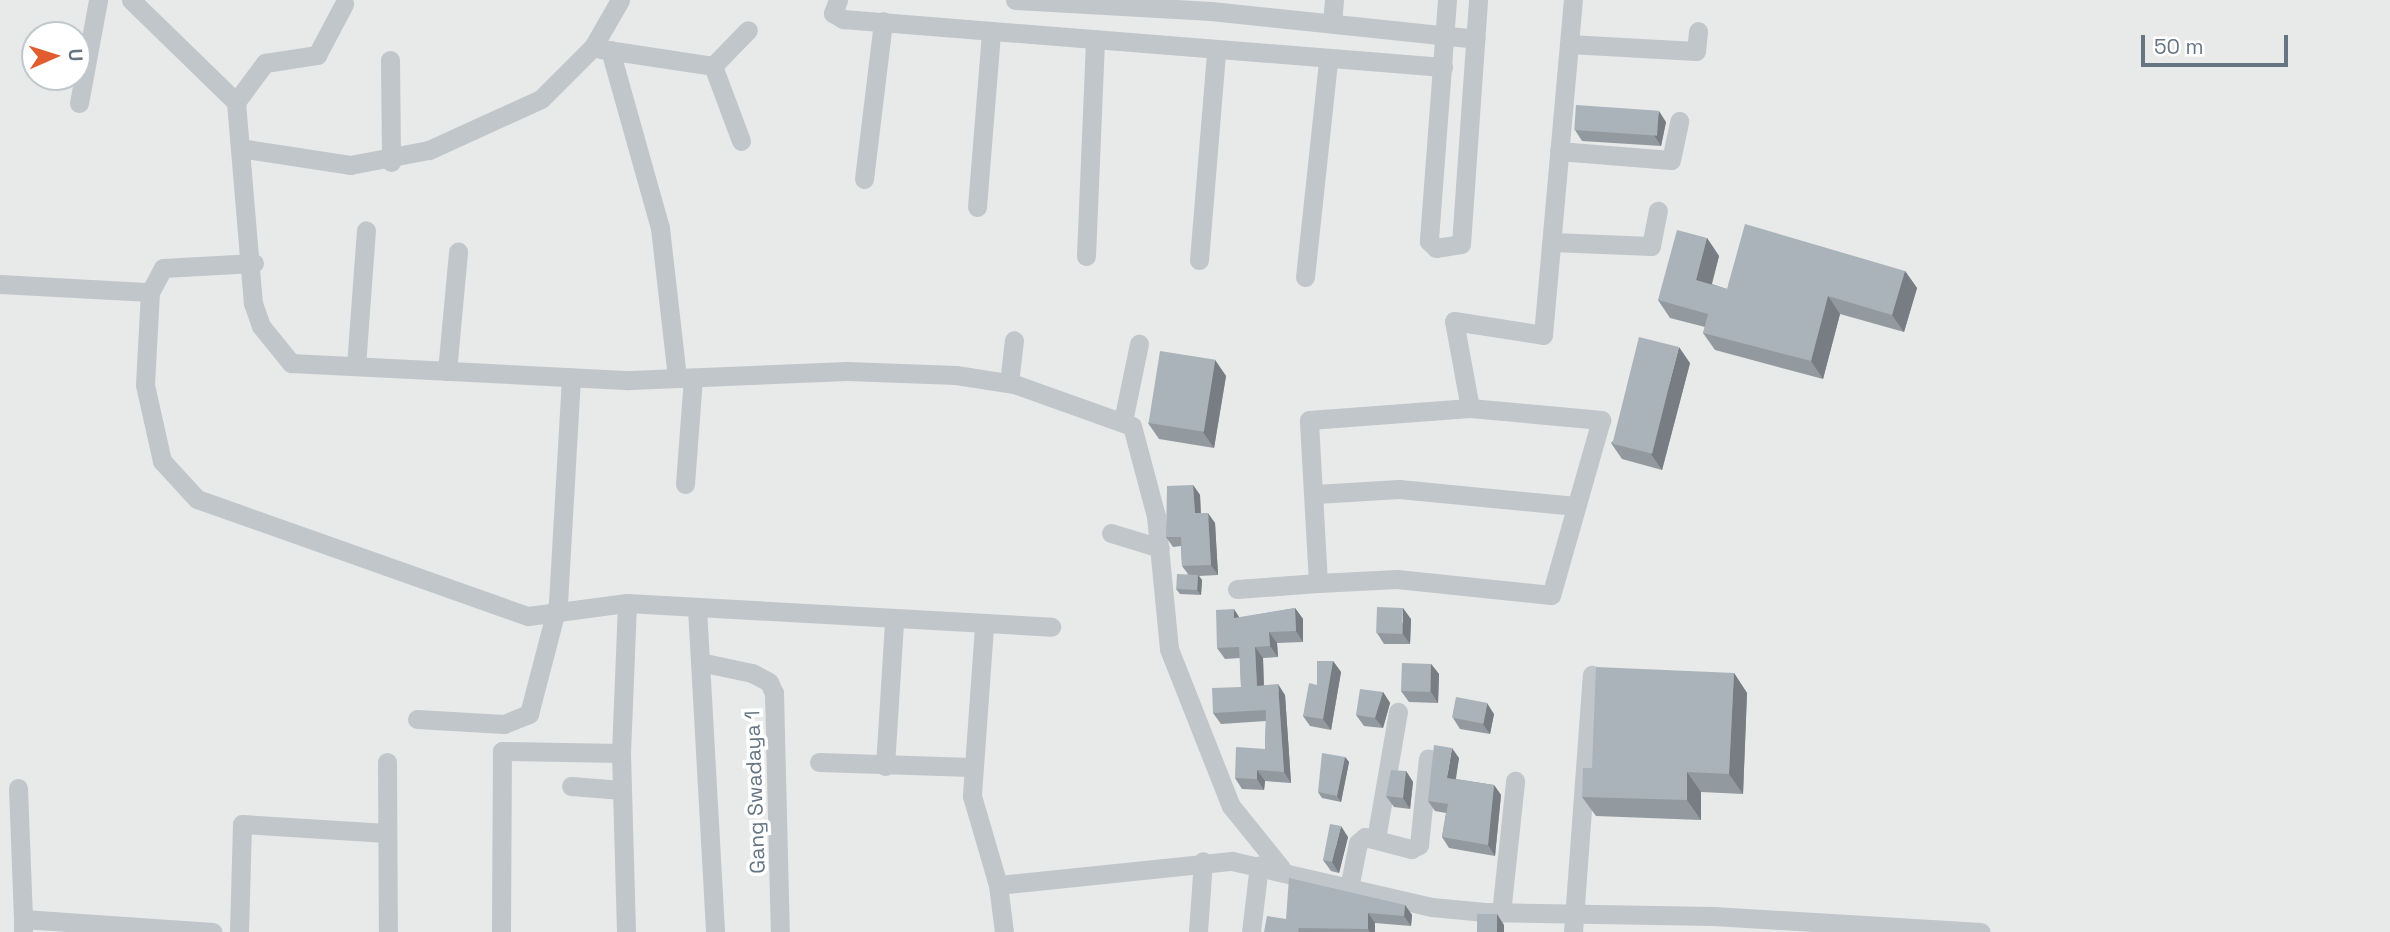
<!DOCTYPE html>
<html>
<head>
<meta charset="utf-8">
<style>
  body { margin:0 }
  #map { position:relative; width:2390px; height:932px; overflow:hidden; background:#fafaf8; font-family:"Space Grotesk",sans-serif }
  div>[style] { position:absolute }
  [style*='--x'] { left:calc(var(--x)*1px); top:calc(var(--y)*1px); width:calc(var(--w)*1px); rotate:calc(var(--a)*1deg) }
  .built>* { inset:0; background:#e8e9e9 }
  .minor>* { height:19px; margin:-9.5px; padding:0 9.5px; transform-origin:9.5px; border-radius:9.5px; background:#c1c6ca }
  .wall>* { inset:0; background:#929a9f }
  .shaded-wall>* { inset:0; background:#777d82 }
  .building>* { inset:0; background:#aab3b9; transform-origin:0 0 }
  span { translate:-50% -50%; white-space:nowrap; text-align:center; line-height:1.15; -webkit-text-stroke:7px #fff; paint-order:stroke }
  .street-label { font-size:21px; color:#657582 }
  .north { position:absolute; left:21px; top:21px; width:70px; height:70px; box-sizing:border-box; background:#fff; border:2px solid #c1c8cd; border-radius:50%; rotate:87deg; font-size:19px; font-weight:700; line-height:28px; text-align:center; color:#657582 }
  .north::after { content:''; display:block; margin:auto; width:24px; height:32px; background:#e15d30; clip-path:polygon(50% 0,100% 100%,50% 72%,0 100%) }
  .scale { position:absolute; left:2141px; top:35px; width:147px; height:32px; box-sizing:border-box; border:4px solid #657582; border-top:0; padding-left:9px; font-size:21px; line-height:24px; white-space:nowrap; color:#657582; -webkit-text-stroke:5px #fff; paint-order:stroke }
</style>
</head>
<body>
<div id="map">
  <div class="built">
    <div style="clip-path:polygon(evenodd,0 0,2390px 0,2390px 932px,0 932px,0 0,35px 35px,77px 35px,77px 77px,35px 77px,35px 35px)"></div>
  </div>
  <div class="minor">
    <div style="--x:131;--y:0;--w:146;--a:44.2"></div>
    <div style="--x:236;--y:102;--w:202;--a:85.2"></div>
    <div style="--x:253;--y:303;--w:24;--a:71"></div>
    <div style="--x:261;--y:326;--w:48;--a:51"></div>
    <div style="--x:291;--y:363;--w:339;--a:2.9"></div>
    <div style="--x:630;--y:380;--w:217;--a:-2.4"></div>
    <div style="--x:847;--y:371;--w:109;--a:2.1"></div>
    <div style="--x:956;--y:375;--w:59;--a:8.8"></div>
    <div style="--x:1014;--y:384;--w:125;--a:19.6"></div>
    <div style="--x:1132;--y:426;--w:93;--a:75.1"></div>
    <div style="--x:1156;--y:516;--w:134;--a:84.4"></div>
    <div style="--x:1169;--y:649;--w:169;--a:68.5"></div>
    <div style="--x:1231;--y:806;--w:80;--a:51.1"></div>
    <div style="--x:838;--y:0;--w:14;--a:111"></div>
    <div style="--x:833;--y:13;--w:12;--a:31"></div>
    <div style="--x:843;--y:19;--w:602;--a:4.57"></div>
    <div style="--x:1015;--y:0;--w:196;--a:3.2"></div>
    <div style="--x:1211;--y:11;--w:266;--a:6"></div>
    <div style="--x:1447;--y:0;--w:242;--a:94.3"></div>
    <div style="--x:1429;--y:241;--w:10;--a:45"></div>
    <div style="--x:1436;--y:248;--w:25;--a:-9"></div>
    <div style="--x:1461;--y:244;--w:245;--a:-86"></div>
    <div style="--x:1332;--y:23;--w:23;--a:-85"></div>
    <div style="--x:1569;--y:44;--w:127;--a:3.2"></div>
    <div style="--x:1696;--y:51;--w:20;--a:-84"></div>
    <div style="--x:601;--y:49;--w:113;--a:8.6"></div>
    <div style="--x:713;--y:66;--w:50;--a:-45.8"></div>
    <div style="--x:610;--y:50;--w:185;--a:74.3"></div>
    <div style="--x:660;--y:228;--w:151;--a:83.5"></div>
    <div style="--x:390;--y:60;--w:102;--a:89.4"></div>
    <div style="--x:713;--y:66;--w:80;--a:69.5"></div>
    <div style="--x:236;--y:102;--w:49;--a:-53.4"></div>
    <div style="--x:265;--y:63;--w:53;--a:-8.7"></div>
    <div style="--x:317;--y:55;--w:58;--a:-62.1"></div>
    <div style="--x:79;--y:103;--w:105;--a:-79.5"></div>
    <div style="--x:240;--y:148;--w:111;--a:8.8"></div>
    <div style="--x:350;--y:165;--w:80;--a:-10.8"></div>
    <div style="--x:429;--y:150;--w:123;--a:-24.5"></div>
    <div style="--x:541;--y:99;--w:74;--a:-45"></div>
    <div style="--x:593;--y:47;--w:54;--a:-60.1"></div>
    <div style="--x:1559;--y:151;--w:112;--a:4.6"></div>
    <div style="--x:1671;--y:160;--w:40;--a:-78"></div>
    <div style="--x:864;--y:179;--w:159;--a:-83.1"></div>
    <div style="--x:977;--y:207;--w:176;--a:-85.4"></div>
    <div style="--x:1552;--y:242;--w:99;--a:2.3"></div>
    <div style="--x:1651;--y:246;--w:36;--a:-79"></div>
    <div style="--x:1086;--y:256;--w:214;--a:-87.6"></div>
    <div style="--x:1199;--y:260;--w:208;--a:-85.3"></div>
    <div style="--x:254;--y:263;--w:91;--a:176.9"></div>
    <div style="--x:163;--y:268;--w:27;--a:118"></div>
    <div style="--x:150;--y:292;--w:93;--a:93.1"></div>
    <div style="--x:145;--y:385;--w:78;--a:77.4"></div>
    <div style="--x:162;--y:461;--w:52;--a:47.4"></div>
    <div style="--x:197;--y:499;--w:351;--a:19.5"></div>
    <div style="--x:528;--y:616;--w:100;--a:-7.5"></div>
    <div style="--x:627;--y:603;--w:425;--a:3.2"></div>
    <div style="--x:1305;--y:277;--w:217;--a:-83.9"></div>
    <div style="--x:0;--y:284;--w:150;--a:3.1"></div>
    <div style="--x:356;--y:366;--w:136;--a:-85.8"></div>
    <div style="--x:447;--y:371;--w:120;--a:-84.7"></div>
    <div style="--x:1009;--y:383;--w:43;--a:-83.4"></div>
    <div style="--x:1470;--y:408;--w:132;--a:5.2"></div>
    <div style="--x:1601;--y:420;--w:182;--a:105.9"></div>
    <div style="--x:1551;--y:595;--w:155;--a:-174.1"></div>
    <div style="--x:1397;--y:579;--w:79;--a:177.1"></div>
    <div style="--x:1318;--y:583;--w:163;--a:-93.2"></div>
    <div style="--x:1309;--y:420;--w:161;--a:-4.3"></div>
    <div style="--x:1470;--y:408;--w:88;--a:-100.4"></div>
    <div style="--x:1454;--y:321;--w:90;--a:8.9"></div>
    <div style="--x:1543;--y:335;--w:336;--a:-84.9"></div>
    <div style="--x:1123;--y:421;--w:79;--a:-78.3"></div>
    <div style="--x:685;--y:484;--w:106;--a:-85.7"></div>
    <div style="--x:1316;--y:494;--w:83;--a:-3.4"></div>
    <div style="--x:1399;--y:489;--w:178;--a:5.5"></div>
    <div style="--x:1111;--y:533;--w:51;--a:17"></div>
    <div style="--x:1237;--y:589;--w:81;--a:-4.2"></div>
    <div style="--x:697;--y:608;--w:324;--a:86.8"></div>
    <div style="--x:984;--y:627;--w:169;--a:94.1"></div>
    <div style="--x:972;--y:796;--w:93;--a:73.7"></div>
    <div style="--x:700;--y:662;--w:53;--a:11.9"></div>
    <div style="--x:752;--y:673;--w:19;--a:28"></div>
    <div style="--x:769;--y:682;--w:12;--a:66"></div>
    <div style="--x:774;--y:693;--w:239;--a:88.6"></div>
    <div style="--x:417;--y:719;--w:87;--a:3.3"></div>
    <div style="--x:504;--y:724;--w:27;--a:-22"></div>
    <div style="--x:529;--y:714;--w:115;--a:-75.4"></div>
    <div style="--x:558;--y:603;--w:226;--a:-86.7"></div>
    <div style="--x:387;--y:762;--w:170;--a:89.7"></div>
    <div style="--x:819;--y:762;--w:152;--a:1.9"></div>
    <div style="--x:885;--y:766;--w:144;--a:-86.4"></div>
    <div style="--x:571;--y:786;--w:51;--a:4.5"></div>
    <div style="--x:18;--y:788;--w:131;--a:87.8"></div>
    <div style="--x:1376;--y:839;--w:129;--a:-80.2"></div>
    <div style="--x:1349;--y:888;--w:46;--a:-78.7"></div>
    <div style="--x:1358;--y:843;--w:9;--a:-41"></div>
    <div style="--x:1365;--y:837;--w:48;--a:14.6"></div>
    <div style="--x:1411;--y:849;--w:9;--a:-27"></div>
    <div style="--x:1419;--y:845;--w:87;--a:-84.1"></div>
    <div style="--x:1501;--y:913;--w:133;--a:-83.9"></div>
    <div style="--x:23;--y:932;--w:13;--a:-90"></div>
    <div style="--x:23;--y:919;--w:190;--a:3.9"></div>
    <div style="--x:239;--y:932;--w:108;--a:-88.4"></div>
    <div style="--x:242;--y:824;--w:145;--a:3.6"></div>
    <div style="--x:501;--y:932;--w:181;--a:-89.7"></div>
    <div style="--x:502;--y:751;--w:119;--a:1"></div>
    <div style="--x:626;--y:932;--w:179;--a:-91.6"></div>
    <div style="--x:621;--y:753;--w:150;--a:-87.7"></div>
    <div style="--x:1004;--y:932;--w:47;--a:-97.3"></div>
    <div style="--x:998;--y:885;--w:235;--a:-5.9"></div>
    <div style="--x:1232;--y:861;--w:205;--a:13"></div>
    <div style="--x:1432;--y:907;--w:53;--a:5.4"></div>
    <div style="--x:1485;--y:912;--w:228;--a:1"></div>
    <div style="--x:1713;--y:916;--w:268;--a:3.4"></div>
    <div style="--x:1198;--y:932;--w:71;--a:-86"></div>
    <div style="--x:1251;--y:932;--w:67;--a:-83.2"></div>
    <div style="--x:1573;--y:932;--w:258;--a:-85.8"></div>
  </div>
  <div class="wall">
    <div style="clip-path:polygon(1666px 122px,1661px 146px,1582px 141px,1575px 130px)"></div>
    <div style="clip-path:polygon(1707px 238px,1719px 256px,1712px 284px,1727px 289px,1905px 271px,1917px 288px,1904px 332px,1840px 314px,1823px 379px,1715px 350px,1703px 333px,1705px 327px,1670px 318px,1658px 300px)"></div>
    <div style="clip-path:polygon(1215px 360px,1226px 376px,1214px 448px,1159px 439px,1148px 423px)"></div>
    <div style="clip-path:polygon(1690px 363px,1662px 470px,1622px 459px,1611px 443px)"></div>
    <div style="clip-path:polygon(1193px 485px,1200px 495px,1201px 513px,1215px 523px,1218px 575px,1199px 576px,1202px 580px,1201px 595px,1180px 594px,1176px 589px,1188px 574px,1182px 566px,1181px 546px,1173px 547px,1166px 537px)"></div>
    <div style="clip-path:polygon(1295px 608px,1303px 619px,1303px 642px,1277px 643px,1278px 657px,1263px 658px,1264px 685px,1285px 695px,1291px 783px,1265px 781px,1264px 790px,1242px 789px,1235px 778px,1265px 749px,1266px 721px,1221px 724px,1213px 713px,1241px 687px,1240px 658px,1225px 659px,1217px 648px,1239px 618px)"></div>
    <div style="clip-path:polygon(1411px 619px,1410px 644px,1384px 644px,1377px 633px)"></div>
    <div style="clip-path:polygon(1333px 661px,1341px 672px,1331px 730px,1310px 726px,1303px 716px,1317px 685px)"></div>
    <div style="clip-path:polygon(1431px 664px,1439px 674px,1438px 703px,1409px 702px,1401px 691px)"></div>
    <div style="clip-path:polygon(1734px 673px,1747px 693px,1743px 794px,1701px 792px,1701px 820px,1596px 816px,1582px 797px,1592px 768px)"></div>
    <div style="clip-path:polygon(1383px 692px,1390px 703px,1383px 728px,1364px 726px,1356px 715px)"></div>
    <div style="clip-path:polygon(1494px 714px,1490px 734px,1460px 729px,1453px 718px)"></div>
    <div style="clip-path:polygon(1345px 757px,1349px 762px,1341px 802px,1322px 798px,1318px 792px)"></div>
    <div style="clip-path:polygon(1459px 758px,1456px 779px,1494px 785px,1501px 795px,1495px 856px,1449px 848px,1442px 837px,1446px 813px,1435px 811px,1428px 801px)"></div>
    <div style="clip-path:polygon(1406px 771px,1413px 782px,1410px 809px,1394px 807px,1386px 796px)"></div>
    <div style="clip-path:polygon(1348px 837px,1339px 873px,1331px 871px,1323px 860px)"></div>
    <div style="clip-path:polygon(1405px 905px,1412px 915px,1411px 926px,1375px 923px,1375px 932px,1264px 932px,1286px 919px)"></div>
  </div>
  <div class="shaded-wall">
    <div style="clip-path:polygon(1659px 111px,1666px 122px,1661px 146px,1654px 135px)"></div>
    <div style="clip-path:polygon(1707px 238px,1719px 256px,1708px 298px,1696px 280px)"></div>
    <div style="clip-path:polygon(1905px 271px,1917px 288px,1904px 332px,1892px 315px)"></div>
    <div style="clip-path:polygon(1828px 296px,1840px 314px,1823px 379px,1811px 361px)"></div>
    <div style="clip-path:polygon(1679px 347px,1690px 363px,1662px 470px,1651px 454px)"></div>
    <div style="clip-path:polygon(1215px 360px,1226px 376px,1214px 448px,1203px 432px)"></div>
    <div style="clip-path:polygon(1193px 485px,1200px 495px,1201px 523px,1195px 513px)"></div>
    <div style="clip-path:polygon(1208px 513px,1215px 523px,1218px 575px,1211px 565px)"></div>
    <div style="clip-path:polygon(1198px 575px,1202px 580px,1201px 595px,1197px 590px)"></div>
    <div style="clip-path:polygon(1295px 608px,1303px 619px,1303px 642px,1296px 631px)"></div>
    <div style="clip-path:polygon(1403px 608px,1411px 619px,1410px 644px,1403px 634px)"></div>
    <div style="clip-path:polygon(1234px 609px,1241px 620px,1234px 618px)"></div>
    <div style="clip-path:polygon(1269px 632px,1277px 643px,1278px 657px,1270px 646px)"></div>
    <div style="clip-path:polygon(1255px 647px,1263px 658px,1264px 696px,1257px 686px)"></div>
    <div style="clip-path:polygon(1333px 661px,1341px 672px,1331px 730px,1323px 719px)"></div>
    <div style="clip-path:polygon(1431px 664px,1439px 674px,1438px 703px,1431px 692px)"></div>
    <div style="clip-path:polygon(1734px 673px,1747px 693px,1743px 794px,1729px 774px)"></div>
    <div style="clip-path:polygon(1278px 684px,1285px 695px,1291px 783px,1284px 772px)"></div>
    <div style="clip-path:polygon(1383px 692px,1390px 703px,1383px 728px,1375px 718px)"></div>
    <div style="clip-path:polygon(1487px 703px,1494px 714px,1490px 734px,1483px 724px)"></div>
    <div style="clip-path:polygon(1452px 748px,1459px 758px,1454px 788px,1447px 778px)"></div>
    <div style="clip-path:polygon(1345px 757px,1349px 762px,1341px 802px,1337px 796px)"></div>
    <div style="clip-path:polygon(1257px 770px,1265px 781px,1264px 790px,1257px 779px)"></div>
    <div style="clip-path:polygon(1406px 771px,1413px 782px,1410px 809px,1403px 798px)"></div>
    <div style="clip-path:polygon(1687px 772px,1701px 792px,1701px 820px,1687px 800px)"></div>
    <div style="clip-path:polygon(1494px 785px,1501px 795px,1495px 856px,1488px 845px)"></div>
    <div style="clip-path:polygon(1341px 826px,1348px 837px,1339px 873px,1332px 862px)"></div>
    <div style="clip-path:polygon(1405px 905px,1412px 915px,1411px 926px,1404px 916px)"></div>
    <div style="clip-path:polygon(1368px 913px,1375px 923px,1375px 932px,1370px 932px,1368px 929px)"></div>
    <div style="clip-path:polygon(1497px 914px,1504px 925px,1504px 932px,1496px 932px)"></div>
  </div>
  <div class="building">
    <div style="left:1576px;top:105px;width:83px;height:25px;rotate:4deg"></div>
    <div style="clip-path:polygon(1745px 224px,1905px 271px,1892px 315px,1828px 296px,1811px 361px,1703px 333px,1708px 314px,1658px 300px,1677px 230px,1707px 238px,1696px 280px,1727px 289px)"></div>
    <div style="left:1639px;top:337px;width:41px;height:110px;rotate:14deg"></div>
    <div style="left:1160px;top:351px;width:56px;height:73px;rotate:9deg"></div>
    <div style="clip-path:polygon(1193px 485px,1195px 513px,1208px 513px,1211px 565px,1182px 566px,1181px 537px,1166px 537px,1167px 486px)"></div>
    <div style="left:1177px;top:574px;width:21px;height:15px;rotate:3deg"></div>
    <div style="left:1377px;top:607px;width:26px;height:26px;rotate:2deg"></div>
    <div style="clip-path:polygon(1295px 608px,1296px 631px,1269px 632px,1270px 646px,1255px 647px,1257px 686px,1278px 684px,1284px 772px,1257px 770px,1257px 779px,1235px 778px,1236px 747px,1265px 749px,1266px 710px,1213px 713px,1212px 688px,1241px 687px,1239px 647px,1217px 648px,1216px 610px,1234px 609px,1234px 618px)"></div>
    <div style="clip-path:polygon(1317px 661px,1333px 661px,1323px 719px,1303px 716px,1309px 683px,1317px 685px)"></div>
    <div style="left:1402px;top:663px;width:29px;height:28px;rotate:2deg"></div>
    <div style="clip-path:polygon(1596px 667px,1734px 673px,1729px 774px,1687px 772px,1687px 800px,1582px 797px,1583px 768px,1592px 768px)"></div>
    <div style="clip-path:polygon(1360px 689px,1383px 692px,1375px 718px,1356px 715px)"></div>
    <div style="left:1456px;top:697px;width:32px;height:21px;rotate:11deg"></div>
    <div style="clip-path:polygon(1434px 745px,1452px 748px,1447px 778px,1494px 785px,1488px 845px,1442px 837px,1448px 804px,1428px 801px)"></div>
    <div style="clip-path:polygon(1322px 753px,1345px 757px,1337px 796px,1318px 792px)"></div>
    <div style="clip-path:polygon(1391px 770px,1406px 771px,1403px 798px,1386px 796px)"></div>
    <div style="clip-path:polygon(1330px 824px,1341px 826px,1332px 862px,1323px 860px)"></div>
    <div style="clip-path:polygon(1289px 878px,1405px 905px,1404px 916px,1368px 913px,1368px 929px,1299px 928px,1298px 932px,1264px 932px,1267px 916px,1286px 919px)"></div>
    <div style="left:1477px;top:914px;width:20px;height:18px"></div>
  </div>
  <div class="street-label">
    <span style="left:755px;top:792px;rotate:-92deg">Gang Swadaya 1</span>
  </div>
  <div class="north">U</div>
  <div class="scale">50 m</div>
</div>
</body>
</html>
